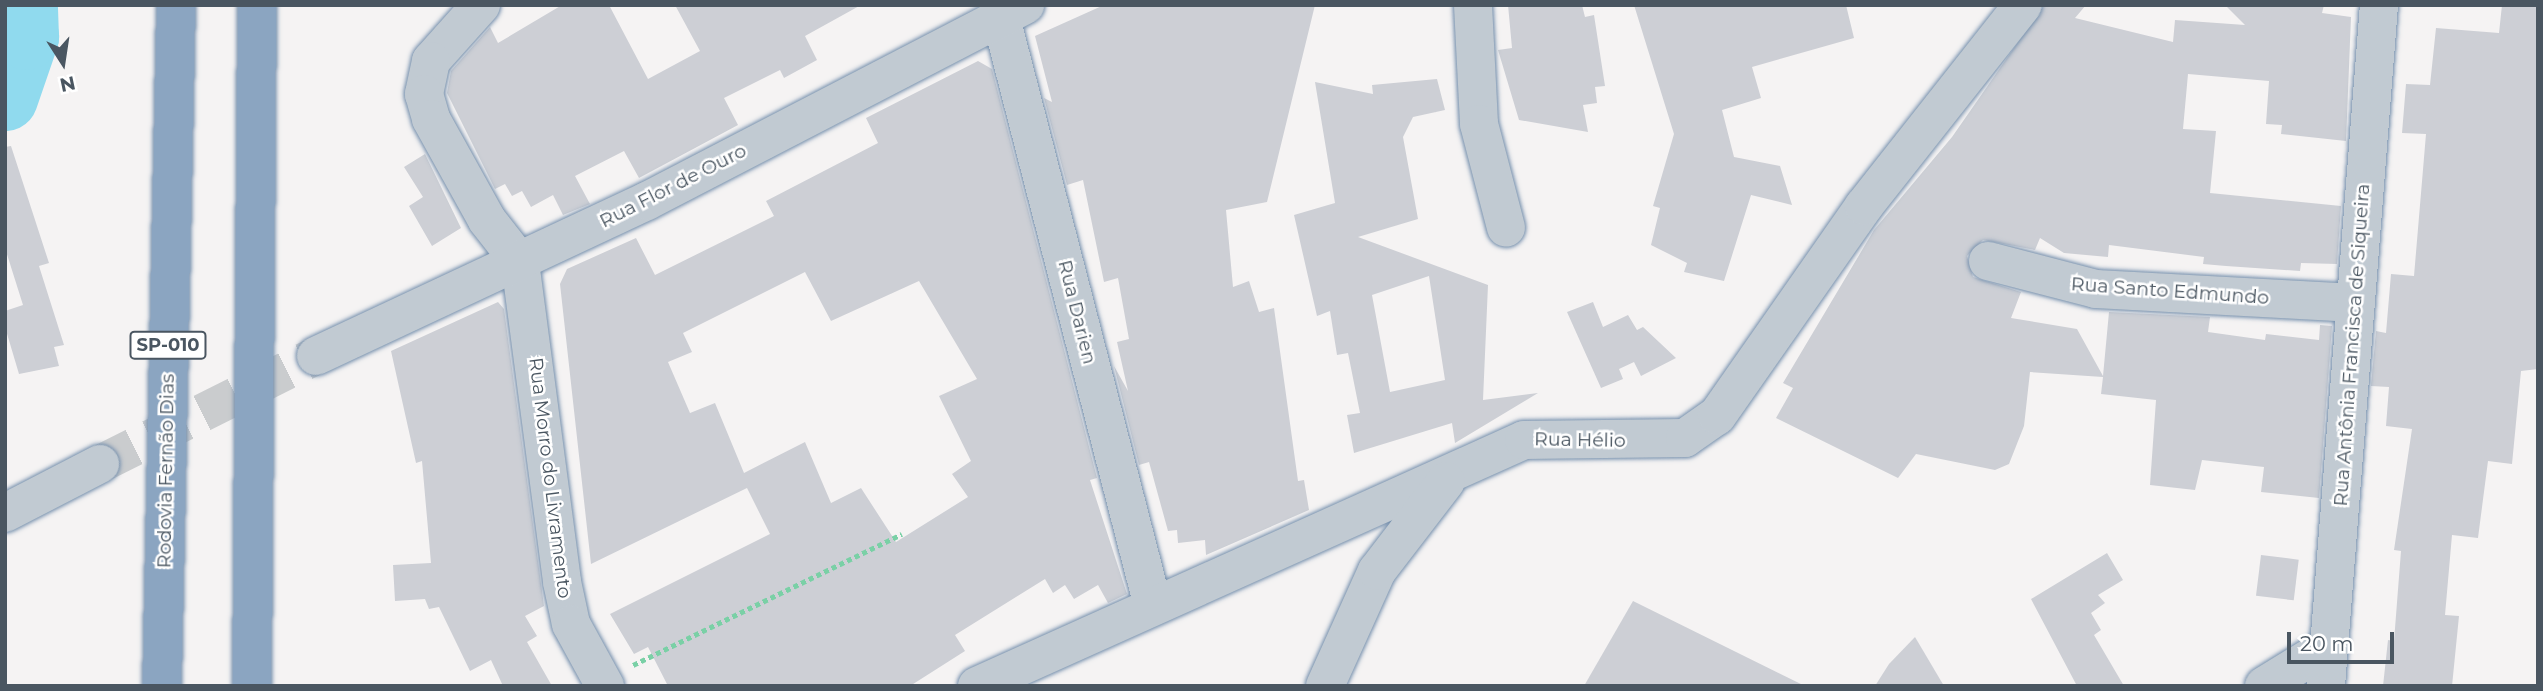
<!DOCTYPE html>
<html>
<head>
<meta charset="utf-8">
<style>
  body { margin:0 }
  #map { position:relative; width:2543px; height:691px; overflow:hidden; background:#f5f3f3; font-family:Montserrat,sans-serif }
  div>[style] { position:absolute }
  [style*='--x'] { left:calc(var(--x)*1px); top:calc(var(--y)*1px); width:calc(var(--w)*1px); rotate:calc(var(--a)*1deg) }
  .river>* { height:65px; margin:-32.5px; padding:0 32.5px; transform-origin:32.5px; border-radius:32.5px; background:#90daee }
  .building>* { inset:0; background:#cdcfd5; transform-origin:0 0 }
  .minor-tunnel>* { height:38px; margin-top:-19px; transform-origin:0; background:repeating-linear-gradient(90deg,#caccce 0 38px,transparent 0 57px) }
  .path>* { height:4.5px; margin-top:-2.25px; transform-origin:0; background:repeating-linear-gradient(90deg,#7ad0a6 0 5px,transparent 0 8.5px) }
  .roads { filter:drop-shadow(0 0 2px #7690ad) drop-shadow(0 0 2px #7690ad) }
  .minor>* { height:38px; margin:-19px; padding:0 19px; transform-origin:19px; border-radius:19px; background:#c1cad2 }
  .highway>* { height:38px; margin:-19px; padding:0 19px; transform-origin:19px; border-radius:19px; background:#8ba5c1 }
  span { translate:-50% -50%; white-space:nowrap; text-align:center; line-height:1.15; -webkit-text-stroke:5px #fff; paint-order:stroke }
  .shield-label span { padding:2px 5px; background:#fff; border:2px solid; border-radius:5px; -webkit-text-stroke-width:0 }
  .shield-label { font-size:18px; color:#4a5661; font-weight:700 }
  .street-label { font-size:19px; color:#4a5661 }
  .frame { position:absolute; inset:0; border:7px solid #4a5661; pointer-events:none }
  .north { position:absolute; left:28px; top:28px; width:70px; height:70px; -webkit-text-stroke:5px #fff; paint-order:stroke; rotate:168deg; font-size:19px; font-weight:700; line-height:28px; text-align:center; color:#4a5661 }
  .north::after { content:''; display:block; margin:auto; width:24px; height:32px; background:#4a5661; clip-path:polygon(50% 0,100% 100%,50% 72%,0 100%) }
  .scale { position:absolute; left:2287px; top:632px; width:107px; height:32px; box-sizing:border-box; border:4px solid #4a5661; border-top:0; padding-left:9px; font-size:21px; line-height:24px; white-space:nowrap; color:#4a5661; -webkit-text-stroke:5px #fff; paint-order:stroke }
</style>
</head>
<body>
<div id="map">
  <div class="river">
    <div style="--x:5;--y:98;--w:65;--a:-71"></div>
    <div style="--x:26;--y:37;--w:32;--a:-92"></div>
  </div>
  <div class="building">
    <div style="clip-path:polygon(562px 5px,609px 5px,648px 79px,700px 51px,675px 5px,861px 5px,805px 36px,817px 60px,784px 78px,780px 70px,724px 98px,738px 125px,639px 178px,624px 151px,575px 176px,590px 204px,563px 215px,553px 195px,531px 207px,522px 191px,512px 196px,505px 184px,495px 189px,447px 93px,451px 71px,490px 27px,498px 43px)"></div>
    <div style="clip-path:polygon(1104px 5px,1315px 5px,1267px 202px,1226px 210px,1233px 287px,1249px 281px,1259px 312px,1274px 308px,1298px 481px,1304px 480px,1309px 510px,1206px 555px,1205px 540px,1178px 543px,1177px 530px,1168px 531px,1149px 462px,1139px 465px,1114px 366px,1128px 391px,1117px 342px,1129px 339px,1118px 278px,1104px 282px,1083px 180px,1067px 185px,1044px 98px,1052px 102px,1035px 36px)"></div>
    <div style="clip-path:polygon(1508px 5px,1582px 5px,1585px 17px,1594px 15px,1605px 86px,1595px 87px,1597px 103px,1583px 105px,1588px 132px,1519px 120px,1498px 50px,1512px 48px)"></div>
    <div style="clip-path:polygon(1634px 5px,1846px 5px,1854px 38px,1752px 67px,1761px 98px,1722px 110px,1734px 157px,1780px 166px,1792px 205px,1751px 195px,1724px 281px,1684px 272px,1687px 263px,1651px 245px,1660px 208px,1653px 206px,1674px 134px)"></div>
    <div style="clip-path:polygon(2044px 5px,2086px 5px,2075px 18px,2173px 42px,2175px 20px,2245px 25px,2225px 5px,2324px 5px,2322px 13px,2351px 17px,2346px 141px,2281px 134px,2282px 125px,2266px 124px,2269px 81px,2188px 74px,2183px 129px,2216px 131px,2210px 193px,2341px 206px,2337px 264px,2301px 263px,2300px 271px,2226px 266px,2203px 264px,2204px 257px,2109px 245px,2108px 257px,2064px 253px,2040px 238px,2035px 250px,1983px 240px,1967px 256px,1973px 277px,2021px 292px,2011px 318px,2077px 329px,2103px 376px,2109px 312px,2210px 317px,2208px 332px,2265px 340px,2266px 334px,2319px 340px,2320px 325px,2332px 326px,2319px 498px,2261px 492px,2264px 467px,2202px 460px,2195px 490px,2150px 485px,2156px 400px,2101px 394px,2103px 377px,2030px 372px,2024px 426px,2009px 464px,1995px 470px,1916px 454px,1898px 478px,1776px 418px,1793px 388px,1783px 383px,1874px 230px,1952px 137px)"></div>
    <div style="clip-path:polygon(2502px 5px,2538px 5px,2538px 369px,2521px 371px,2512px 464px,2488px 461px,2478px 538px,2452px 535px,2445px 615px,2459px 616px,2452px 686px,2383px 686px,2388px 640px,2394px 641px,2401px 551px,2394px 550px,2412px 429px,2386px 426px,2389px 387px,2371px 386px,2376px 331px,2386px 333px,2391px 274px,2414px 276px,2426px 134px,2402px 133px,2406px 84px,2430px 85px,2436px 28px,2499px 33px)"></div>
    <div style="clip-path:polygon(evenodd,978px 61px,992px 69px,1097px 478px,1090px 480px,1127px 594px,1108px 603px,1098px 585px,1074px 599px,1065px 585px,1053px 593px,1045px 579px,955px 635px,965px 651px,910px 686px,668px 686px,648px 647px,634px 654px,610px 614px,770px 534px,747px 488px,591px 564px,560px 284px,567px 269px,636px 238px,655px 275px,774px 216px,766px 201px,878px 143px,866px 118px,978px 61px,805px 272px,831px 321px,919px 281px,977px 379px,939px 396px,971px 461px,952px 474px,968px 497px,896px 542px,861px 488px,831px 503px,805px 442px,744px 473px,715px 403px,690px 413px,668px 362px,692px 352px,683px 333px,805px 272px)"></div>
    <div style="clip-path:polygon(evenodd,1437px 79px,1445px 110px,1413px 117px,1403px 137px,1418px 219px,1358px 237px,1488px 285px,1483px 400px,1538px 393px,1455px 443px,1452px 423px,1354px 453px,1347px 415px,1360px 413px,1348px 353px,1337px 355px,1330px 311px,1317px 316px,1294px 215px,1335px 203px,1315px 82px,1373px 94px,1372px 85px,1437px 79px,1429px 276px,1445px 380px,1390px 392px,1372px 295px,1429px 276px)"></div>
    <div style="clip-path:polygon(11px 146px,49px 263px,39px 266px,64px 345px,54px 347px,59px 366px,19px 374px,5px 327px,5px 311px,23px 305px,5px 248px,5px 147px)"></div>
    <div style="clip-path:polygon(425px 154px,461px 228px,432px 246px,409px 206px,423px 197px,404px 167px)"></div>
    <div style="clip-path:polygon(498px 302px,504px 309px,544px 606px,525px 616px,537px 636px,527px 642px,552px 686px,503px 686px,491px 660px,470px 671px,439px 607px,429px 609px,425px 599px,395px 601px,393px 565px,431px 563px,422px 461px,416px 463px,391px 351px)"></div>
    <div style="clip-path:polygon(1593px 302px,1603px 327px,1628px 315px,1637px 330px,1643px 327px,1676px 358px,1641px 376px,1634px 362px,1619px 369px,1623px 379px,1601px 388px,1567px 312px)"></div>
    <div style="clip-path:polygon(2107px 553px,2123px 580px,2098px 595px,2105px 603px,2091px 613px,2101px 630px,2094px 635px,2124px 686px,2077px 686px,2031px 599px)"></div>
    <div style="left:2261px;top:555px;width:38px;height:41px;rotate:7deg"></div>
    <div style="clip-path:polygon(1633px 601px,1805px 686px,1584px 686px)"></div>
    <div style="clip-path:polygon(1915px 637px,1944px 686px,1875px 686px,1889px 664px)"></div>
  </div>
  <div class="minor-tunnel">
    <div style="--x:100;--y:464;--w:241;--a:-26.6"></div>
  </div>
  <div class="path">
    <div style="--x:633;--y:665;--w:299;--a:-26"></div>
  </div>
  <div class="roads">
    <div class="minor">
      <div style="--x:481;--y:5;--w:75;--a:131.8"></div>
      <div style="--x:431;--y:61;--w:34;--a:102"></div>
      <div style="--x:424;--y:94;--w:26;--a:74"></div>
      <div style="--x:431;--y:119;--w:115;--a:61"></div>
      <div style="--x:487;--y:220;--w:53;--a:51.8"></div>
      <div style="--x:520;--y:262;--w:323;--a:82.5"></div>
      <div style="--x:562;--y:582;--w:43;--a:77.9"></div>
      <div style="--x:571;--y:624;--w:71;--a:61.3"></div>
      <div style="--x:1473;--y:5;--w:119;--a:87.1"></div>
      <div style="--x:1479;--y:124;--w:107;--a:75.4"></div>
      <div style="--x:1001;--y:18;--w:607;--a:75.51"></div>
      <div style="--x:1988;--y:261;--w:112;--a:14.5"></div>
      <div style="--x:2096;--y:289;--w:260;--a:3.1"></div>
      <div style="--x:316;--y:356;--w:365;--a:-25.1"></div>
      <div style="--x:647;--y:201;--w:426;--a:-27.4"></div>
      <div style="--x:5;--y:513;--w:107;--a:-27.3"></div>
      <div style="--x:977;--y:686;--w:600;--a:-24.21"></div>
      <div style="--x:1524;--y:440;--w:161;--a:-0.7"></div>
      <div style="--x:1685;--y:438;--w:39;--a:-35"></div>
      <div style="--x:1717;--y:416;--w:256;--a:-55"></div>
      <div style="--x:1864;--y:206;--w:256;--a:-51.7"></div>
      <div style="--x:1325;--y:686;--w:126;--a:-65.7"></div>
      <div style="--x:1377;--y:571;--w:113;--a:-52.5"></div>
      <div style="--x:2264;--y:686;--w:76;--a:-31.6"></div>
      <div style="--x:2326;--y:686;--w:683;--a:-85.55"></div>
    </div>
    <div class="highway">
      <div style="--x:162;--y:686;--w:681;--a:-88.82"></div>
      <div style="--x:252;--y:686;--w:681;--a:-89.58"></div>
    </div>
  </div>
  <div class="shield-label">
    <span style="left:168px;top:345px">SP-010</span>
  </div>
  <div class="street-label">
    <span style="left:673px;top:186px;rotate:-27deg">Rua Flor de Ouro</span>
    <span style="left:2170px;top:291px;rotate:4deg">Rua Santo Edmundo</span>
    <span style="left:1077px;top:312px;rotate:76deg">Rua Darien</span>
    <span style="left:2352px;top:345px;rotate:-86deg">Rua Antônia Francisca de Siqueira</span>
    <span style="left:1580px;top:440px;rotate:1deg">Rua Hélio</span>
    <span style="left:166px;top:471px;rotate:-89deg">Rodovia Fernão Dias</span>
    <span style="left:550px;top:478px;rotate:83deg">Rua Morro do Livramento</span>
  </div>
  <div class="frame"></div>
  <div class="north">N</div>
  <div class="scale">20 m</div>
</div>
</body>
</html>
